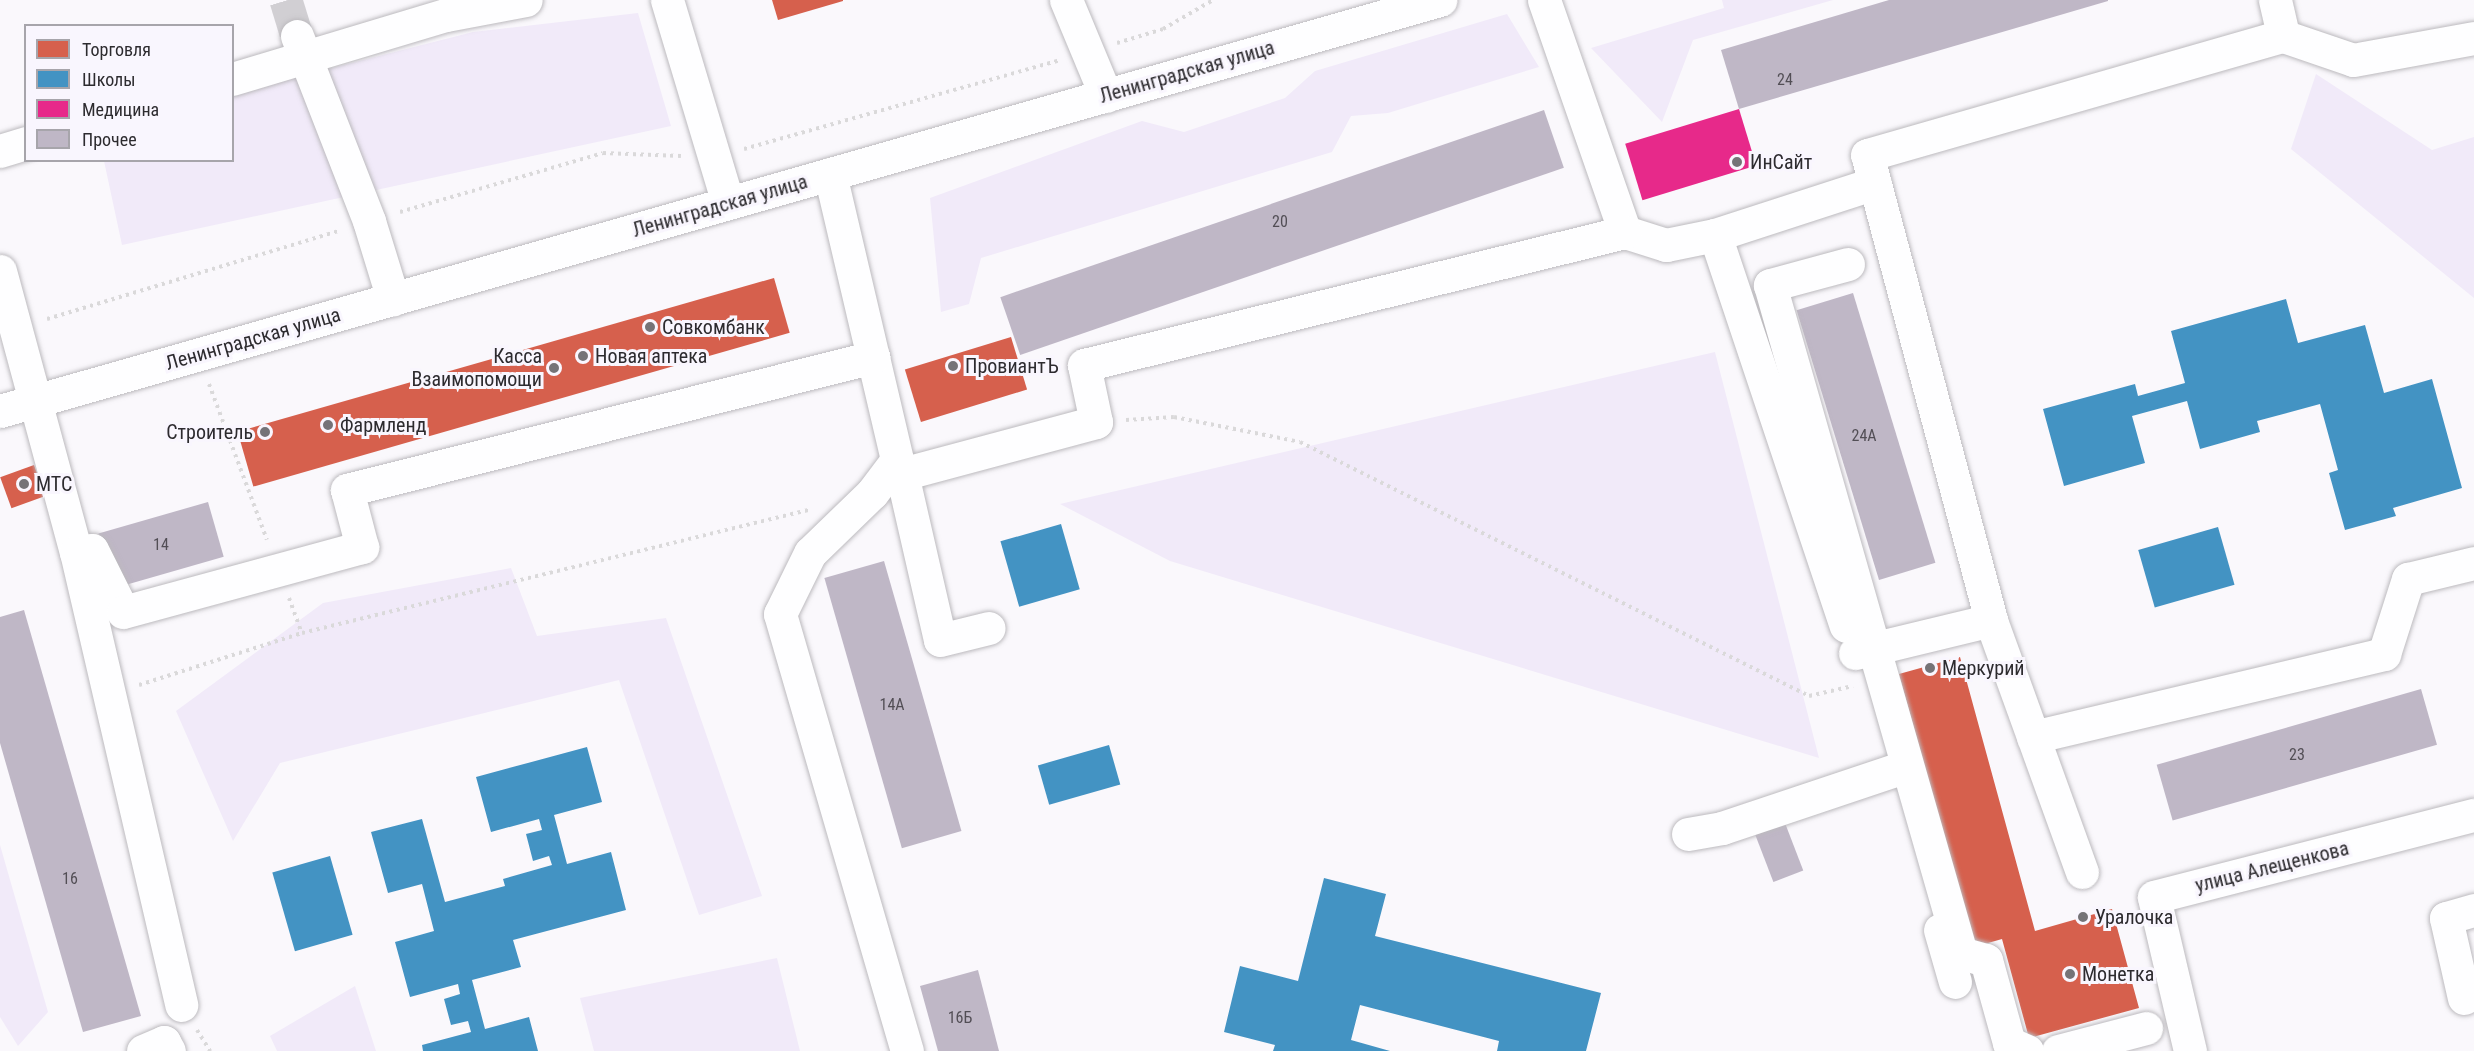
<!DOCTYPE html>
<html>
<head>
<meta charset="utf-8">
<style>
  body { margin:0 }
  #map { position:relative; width:2474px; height:1051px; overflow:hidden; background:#faf8fc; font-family:"Roboto Condensed",sans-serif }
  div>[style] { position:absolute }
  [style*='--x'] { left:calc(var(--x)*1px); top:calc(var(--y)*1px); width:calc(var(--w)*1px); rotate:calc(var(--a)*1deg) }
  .green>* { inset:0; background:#f1eaf9 }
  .shops>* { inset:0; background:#d6604d; transform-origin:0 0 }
  .schools>* { inset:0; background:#4393c3; transform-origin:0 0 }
  .health>* { inset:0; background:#e7298a; transform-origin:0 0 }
  .building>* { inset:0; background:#bfb7c6; transform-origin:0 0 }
  .minor-tunnel>* { height:33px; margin-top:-16.5px; transform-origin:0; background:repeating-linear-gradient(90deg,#d1cfd3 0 33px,transparent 0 49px) }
  .path>* { height:4px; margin-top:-2px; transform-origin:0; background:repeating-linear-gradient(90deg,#dad9da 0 3px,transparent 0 7.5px) }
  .roads { filter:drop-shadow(0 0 2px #bcbabe) drop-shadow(0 0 2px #bcbabe) }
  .minor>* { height:33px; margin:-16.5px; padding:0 16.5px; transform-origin:16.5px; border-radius:16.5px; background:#fefeff }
  .major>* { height:33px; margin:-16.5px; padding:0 16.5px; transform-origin:16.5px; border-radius:16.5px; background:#fefeff }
  .dots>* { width:16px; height:16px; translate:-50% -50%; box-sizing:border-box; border:3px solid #f9f6fe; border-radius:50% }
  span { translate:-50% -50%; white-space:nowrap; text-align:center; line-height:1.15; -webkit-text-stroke:6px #f9f6fe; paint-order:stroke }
  .number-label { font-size:16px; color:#524e55 }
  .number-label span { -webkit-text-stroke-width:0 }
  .street-label { font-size:20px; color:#2d2b2f }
  .poi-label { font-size:20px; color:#2d2b2f }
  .left { translate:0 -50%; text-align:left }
  .right { translate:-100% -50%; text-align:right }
  .legend { position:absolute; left:24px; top:24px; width:210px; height:138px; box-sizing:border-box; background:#f9f6fe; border:2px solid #a7a5ab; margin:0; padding:8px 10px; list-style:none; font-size:18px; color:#2d2b2f }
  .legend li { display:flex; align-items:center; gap:12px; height:30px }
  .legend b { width:30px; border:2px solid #a7a5ab }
</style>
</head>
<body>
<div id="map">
  <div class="green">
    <div style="clip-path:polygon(1722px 0,1833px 0,1693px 40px,1662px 122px,1591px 48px,1724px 8px)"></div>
    <div style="clip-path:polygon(638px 13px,671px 126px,122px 245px,104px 161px,232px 160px,233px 93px,473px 32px)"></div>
    <div style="clip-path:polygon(1507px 14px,1539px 67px,1388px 113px,1351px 116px,1332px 152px,981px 258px,969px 304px,941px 312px,930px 198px,1142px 121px,1184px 132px,1285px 98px,1315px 71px)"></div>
    <div style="clip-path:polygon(2316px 74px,2432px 150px,2474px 137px,2474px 298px,2291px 149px)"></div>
    <div style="clip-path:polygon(1715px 352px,1819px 758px,1170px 561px,1060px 504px)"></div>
    <div style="clip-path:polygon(511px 568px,537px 636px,666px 618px,762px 896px,699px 915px,619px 680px,280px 763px,233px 841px,176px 711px,323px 603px)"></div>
    <div style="clip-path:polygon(0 845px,48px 1012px,18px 1046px,0 1017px)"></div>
    <div style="clip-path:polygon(777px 958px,800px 1051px,594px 1051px,580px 998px)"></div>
    <div style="clip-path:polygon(355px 986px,376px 1051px,277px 1051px,270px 1036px)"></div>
  </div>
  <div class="shops">
    <div style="clip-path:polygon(772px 0,843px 0,843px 1px,778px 20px)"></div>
    <div style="left:774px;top:278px;width:57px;height:558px;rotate:74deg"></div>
    <div style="left:1011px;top:337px;width:55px;height:111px;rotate:73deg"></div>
    <div style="left:34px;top:465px;width:33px;height:36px;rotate:70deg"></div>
    <div style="clip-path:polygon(1960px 657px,2035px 931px,2112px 909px,2139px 1008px,2029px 1038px,2002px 939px,1974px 947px,1899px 674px)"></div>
  </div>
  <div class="schools">
    <div style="clip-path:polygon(2286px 299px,2298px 343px,2365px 325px,2384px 393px,2432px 379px,2462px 488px,2393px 508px,2396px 516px,2345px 530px,2329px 473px,2338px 470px,2320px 404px,2257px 421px,2260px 432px,2200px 449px,2187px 401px,2132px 416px,2145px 463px,2064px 486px,2043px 409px,2135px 384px,2138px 396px,2185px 383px,2171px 331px)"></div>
    <div style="left:1061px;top:524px;width:68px;height:63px;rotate:74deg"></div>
    <div style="left:2218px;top:527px;width:60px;height:83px;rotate:74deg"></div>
    <div style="left:1109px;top:745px;width:41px;height:74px;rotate:74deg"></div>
    <div style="clip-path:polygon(587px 747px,602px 802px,554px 815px,567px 864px,611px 852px,626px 910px,513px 940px,521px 967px,472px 980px,485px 1029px,529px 1017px,538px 1051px,423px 1051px,422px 1045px,471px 1032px,468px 1021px,451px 1025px,444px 999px,460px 994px,458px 984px,410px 997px,395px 942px,434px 931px,422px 884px,388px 893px,371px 832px,422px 819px,445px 902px,505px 886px,503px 879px,552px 865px,549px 856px,533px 861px,526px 834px,542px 830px,539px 819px,491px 832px,476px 777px)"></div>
    <div style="left:330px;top:856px;width:82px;height:60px;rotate:74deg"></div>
    <div style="clip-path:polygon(1324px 878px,1386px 894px,1375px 936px,1601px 993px,1586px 1051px,1497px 1051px,1499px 1041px,1360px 1005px,1351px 1040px,1390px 1051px,1273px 1051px,1275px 1045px,1224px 1032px,1240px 966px,1298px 981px)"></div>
  </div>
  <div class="health">
    <div style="left:1739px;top:109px;width:59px;height:119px;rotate:73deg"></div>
  </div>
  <div class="building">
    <div style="clip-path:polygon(1889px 0,2108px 0,2108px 1px,1739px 109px,1721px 50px)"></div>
    <div style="left:1544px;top:110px;width:61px;height:575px;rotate:71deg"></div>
    <div style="left:1853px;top:293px;width:282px;height:59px;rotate:73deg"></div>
    <div style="left:208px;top:502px;width:57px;height:114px;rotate:74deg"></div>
    <div style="left:884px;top:561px;width:281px;height:62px;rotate:74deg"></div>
    <div style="clip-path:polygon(24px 610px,141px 1016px,83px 1032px,0 743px,0 617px)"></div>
    <div style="left:2421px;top:689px;width:58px;height:275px;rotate:74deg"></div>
    <div style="left:1785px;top:823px;width:51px;height:32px;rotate:69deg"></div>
    <div style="clip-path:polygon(978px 970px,999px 1051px,938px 1051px,920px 986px)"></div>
  </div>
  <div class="minor-tunnel">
    <div style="--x:286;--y:0;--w:37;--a:73"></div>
  </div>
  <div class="path">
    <div style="--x:1117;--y:43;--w:48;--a:-16.9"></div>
    <div style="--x:1163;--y:29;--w:58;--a:-30.1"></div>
    <div style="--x:744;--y:149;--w:326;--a:-15.7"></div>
    <div style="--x:400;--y:212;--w:211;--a:-16.2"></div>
    <div style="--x:603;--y:153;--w:78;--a:2.2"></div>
    <div style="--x:47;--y:319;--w:304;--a:-16.8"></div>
    <div style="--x:209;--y:384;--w:166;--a:69.6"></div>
    <div style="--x:1126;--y:420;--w:48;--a:-3.6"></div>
    <div style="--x:1174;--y:417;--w:128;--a:11.2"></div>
    <div style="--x:1300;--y:442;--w:569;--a:26.52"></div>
    <div style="--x:1809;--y:696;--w:45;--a:-12.8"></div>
    <div style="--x:289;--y:598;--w:37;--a:70"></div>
    <div style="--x:139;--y:685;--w:171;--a:-17.7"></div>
    <div style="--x:302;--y:633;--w:521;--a:-13.66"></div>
    <div style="--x:197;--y:1030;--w:25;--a:58"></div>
  </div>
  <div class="roads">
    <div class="minor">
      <div style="--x:667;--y:0;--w:212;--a:73.3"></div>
      <div style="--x:1066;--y:0;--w:104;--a:67.4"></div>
      <div style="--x:1544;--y:0;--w:246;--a:70.8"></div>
      <div style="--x:1625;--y:232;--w:43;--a:17.6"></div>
      <div style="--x:1666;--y:245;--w:50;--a:-11.5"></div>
      <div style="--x:1715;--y:235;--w:168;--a:-18"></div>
      <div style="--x:2275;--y:0;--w:37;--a:77"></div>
      <div style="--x:297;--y:36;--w:199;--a:68.7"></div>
      <div style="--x:369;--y:221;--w:82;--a:72.9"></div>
      <div style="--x:232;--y:79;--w:223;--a:-16.7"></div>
      <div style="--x:446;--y:15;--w:81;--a:-10.6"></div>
      <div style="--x:0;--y:151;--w:27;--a:-17"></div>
      <div style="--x:830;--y:174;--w:294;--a:76.8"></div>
      <div style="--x:897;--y:460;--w:41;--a:127.1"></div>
      <div style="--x:872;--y:493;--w:86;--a:135.9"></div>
      <div style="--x:810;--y:553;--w:68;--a:116.2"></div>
      <div style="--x:780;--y:614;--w:455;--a:73.8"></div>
      <div style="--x:1715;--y:235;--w:412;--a:71.5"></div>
      <div style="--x:1848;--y:264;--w:81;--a:164.9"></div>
      <div style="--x:1770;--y:285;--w:695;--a:74.04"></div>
      <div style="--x:1961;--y:953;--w:26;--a:16"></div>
      <div style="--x:1986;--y:960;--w:86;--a:74.5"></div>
      <div style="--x:2009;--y:1043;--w:20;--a:24"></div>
      <div style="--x:0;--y:271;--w:291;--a:74.9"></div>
      <div style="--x:76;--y:552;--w:465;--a:76.9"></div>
      <div style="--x:897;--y:460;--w:15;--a:70"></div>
      <div style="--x:902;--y:474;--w:201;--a:-15"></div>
      <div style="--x:1096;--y:422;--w:58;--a:-101.9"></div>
      <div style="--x:1084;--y:365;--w:557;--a:-13.81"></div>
      <div style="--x:902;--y:474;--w:170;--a:77.1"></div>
      <div style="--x:940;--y:640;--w:50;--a:-13.8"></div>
      <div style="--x:76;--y:552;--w:16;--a:-7"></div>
      <div style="--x:92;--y:550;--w:69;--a:63.4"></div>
      <div style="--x:123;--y:612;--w:248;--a:-15.2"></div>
      <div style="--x:362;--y:547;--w:59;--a:-104.7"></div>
      <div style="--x:347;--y:490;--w:543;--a:-14.19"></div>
      <div style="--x:1855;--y:653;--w:140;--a:-13.6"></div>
      <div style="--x:2033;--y:737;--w:361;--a:-13.3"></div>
      <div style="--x:2384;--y:654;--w:79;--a:-72.3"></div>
      <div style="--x:2408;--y:579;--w:68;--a:-13.6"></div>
      <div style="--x:1688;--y:834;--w:35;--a:-10"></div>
      <div style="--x:1722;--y:828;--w:179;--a:-18.5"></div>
      <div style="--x:2082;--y:872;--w:268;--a:-109.9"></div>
      <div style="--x:1991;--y:620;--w:481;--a:-104.9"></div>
      <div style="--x:1867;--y:155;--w:433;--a:-16"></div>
      <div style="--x:2283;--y:36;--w:74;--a:18.9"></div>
      <div style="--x:2353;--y:60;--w:123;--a:-10.3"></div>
      <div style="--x:1940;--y:930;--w:54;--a:73.9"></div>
      <div style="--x:2464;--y:998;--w:82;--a:-102.7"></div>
      <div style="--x:2446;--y:918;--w:29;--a:-16"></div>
      <div style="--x:143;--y:1051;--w:23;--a:-23"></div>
      <div style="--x:164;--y:1042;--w:10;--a:61"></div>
      <div style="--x:2058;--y:1051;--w:91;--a:-14.6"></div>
      <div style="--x:2190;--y:1051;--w:158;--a:-103.2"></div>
      <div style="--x:2154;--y:897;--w:330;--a:-14.4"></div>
    </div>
    <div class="major">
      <div style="--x:0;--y:411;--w:1498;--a:-15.93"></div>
    </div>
  </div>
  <div class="dots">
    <div style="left:1737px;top:162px;background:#757377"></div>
    <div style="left:650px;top:327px;background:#757377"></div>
    <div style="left:583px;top:356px;background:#757377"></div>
    <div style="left:953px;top:366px;background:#757377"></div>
    <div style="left:554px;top:368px;background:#757377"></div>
    <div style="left:328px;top:425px;background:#757377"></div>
    <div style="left:265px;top:432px;background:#757377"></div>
    <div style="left:24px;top:484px;background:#757377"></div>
    <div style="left:1930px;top:668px;background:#757377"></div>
    <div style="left:2083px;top:917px;background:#757377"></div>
    <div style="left:2070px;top:974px;background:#757377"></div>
  </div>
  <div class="number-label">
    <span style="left:1785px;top:80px">24</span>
    <span style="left:1280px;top:222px">20</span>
    <span style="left:1864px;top:436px">24А</span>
    <span style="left:161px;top:545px">14</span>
    <span style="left:892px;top:705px">14А</span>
    <span style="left:2297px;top:755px">23</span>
    <span style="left:70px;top:879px">16</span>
    <span style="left:960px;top:1018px">16Б</span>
  </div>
  <div class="street-label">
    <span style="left:1187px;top:72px;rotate:-16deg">Ленинградская улица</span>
    <span style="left:720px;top:206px;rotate:-16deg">Ленинградская улица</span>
    <span style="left:253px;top:339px;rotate:-16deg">Ленинградская улица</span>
    <span style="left:2272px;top:867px;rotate:-14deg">улица Алещенкова</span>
  </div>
  <div class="poi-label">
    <span class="left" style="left:1750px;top:162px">ИнСайт</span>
    <span class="left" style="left:662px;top:327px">Совкомбанк</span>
    <span class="right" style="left:542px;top:368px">Касса<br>Взаимопомощи</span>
    <span class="left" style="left:595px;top:356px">Новая аптека</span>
    <span class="left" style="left:965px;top:366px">ПровиантЪ</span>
    <span class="left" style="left:340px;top:425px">Фармленд</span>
    <span class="right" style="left:253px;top:432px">Строитель</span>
    <span class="left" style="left:36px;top:484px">МТС</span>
    <span class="left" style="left:1942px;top:668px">Меркурий</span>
    <span class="left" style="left:2095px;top:917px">Уралочка</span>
    <span class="left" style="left:2082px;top:974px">Монетка</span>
  </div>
  <ul class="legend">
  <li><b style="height:16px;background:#d6604d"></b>Торговля</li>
  <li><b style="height:16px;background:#4393c3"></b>Школы</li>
  <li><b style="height:16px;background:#e7298a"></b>Медицина</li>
  <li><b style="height:16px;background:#bfb7c6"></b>Прочее</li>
  </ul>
</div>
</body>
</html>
